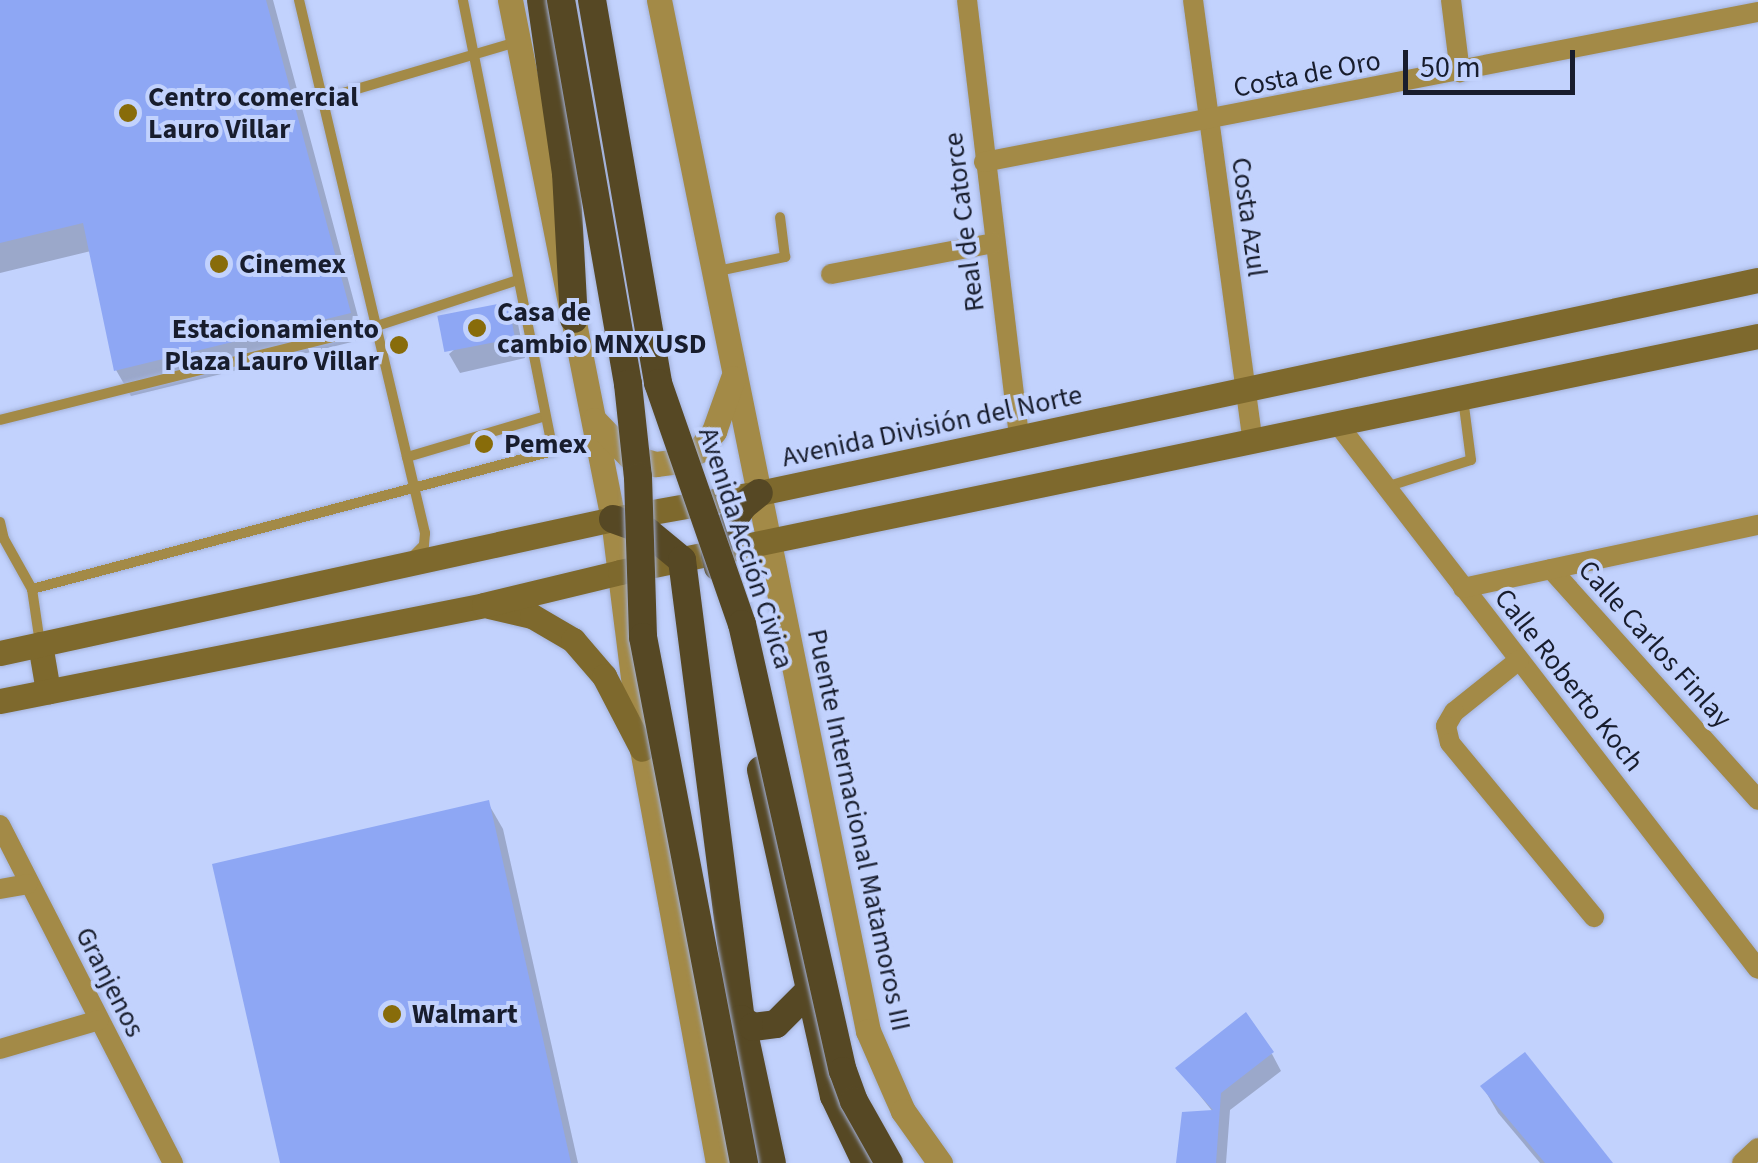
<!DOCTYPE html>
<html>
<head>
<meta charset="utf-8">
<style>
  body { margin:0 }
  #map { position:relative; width:1758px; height:1163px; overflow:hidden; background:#c2d2fd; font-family:"Source Sans 3",sans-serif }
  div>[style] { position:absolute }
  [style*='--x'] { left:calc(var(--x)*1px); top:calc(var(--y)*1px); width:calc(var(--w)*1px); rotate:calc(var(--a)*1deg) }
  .shadow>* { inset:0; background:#0003 }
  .building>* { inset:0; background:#8ea7f4; transform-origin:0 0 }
  .roads { filter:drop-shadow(0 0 2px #a3b1d8) drop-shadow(0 0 2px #a3b1d8) }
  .service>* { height:10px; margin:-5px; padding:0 5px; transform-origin:5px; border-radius:5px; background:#a38a47 }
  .minor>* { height:20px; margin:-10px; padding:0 10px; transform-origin:10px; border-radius:10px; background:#a38a47 }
  .tertiary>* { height:25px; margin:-12.5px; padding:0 12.5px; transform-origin:12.5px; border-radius:12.5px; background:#a38a47 }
  .secondary>* { height:25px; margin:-12.5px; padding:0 12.5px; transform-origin:12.5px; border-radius:12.5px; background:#7e692d }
  .trunk>* { height:28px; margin:-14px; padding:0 14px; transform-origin:14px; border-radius:14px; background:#564824 }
  .bridges { filter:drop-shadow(0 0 2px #a3b1d8) drop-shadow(0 0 2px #a3b1d8) }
  .trunk-bridge>* { height:28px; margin:-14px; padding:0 14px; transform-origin:14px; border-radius:14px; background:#564824 }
  .dots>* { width:28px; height:28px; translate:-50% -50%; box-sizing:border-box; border:5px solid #c2d2fd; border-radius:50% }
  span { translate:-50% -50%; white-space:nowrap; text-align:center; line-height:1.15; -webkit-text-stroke:8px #c2d2fd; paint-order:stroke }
  .street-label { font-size:28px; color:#181d2d }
  .poi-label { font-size:28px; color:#181d2d; font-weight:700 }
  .left { translate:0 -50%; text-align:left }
  .right { translate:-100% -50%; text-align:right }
  .scale { position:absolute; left:1403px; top:50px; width:172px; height:45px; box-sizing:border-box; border:5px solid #181d2d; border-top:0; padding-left:12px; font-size:30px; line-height:35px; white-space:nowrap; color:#181d2d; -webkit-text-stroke:8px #c2d2fd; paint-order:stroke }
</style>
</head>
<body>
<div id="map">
  <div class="shadow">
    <div style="clip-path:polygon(0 0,273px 0,364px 339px,131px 396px,116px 370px,91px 251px,0 273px)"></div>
    <div style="clip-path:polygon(507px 305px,518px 324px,525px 358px,460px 373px,449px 354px)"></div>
    <div style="clip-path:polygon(488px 803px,503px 829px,578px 1163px,282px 1163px)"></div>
    <div style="clip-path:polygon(1272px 1054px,1281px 1071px,1230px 1110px,1226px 1163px,1178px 1163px,1213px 1112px,1178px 1068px)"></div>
    <div style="clip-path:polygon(1483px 1087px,1610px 1163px,1540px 1163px,1498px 1113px)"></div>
  </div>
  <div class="building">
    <div style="clip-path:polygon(0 0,266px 0,351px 313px,114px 371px,83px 223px,0 243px)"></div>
    <div style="left:508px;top:302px;width:37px;height:72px;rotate:79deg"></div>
    <div style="clip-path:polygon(489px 800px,571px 1163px,280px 1163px,212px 864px)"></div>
    <div style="clip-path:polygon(1246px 1012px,1274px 1052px,1221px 1093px,1216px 1163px,1176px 1163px,1182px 1112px,1213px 1110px,1175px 1068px)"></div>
    <div style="clip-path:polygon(1525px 1052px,1613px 1163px,1545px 1163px,1480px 1086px)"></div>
  </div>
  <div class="roads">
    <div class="service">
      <div style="--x:299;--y:0;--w:548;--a:76.7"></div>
      <div style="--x:425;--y:533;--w:12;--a:95"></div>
      <div style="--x:424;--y:545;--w:18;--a:135"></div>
      <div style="--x:323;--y:99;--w:202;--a:-16.4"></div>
      <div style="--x:713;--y:272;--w:74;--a:-11.8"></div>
      <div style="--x:785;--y:257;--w:40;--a:-97.1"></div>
      <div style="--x:0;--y:420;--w:389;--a:-14"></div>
      <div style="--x:377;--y:326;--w:148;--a:-18.1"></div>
      <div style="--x:407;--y:457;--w:144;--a:-16.5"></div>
      <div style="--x:1386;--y:487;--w:89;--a:-17.6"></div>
      <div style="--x:1471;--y:460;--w:63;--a:-97.4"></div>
      <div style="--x:0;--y:522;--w:17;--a:77"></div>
      <div style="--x:4;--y:539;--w:57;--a:60.8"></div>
      <div style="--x:32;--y:589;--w:55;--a:81.6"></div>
      <div style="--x:32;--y:589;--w:539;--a:-14.84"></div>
      <div style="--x:553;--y:451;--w:460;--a:-101.3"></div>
    </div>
    <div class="minor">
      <div style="--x:967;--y:0;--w:441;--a:83.2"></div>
      <div style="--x:1193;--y:0;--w:445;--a:82.3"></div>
      <div style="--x:1451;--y:0;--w:73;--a:82.9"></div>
      <div style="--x:984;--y:162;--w:788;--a:-10.97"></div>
      <div style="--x:831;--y:274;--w:165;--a:-10.8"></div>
      <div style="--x:1337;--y:423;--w:689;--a:52.37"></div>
      <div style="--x:1551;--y:569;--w:310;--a:48.1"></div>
      <div style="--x:1463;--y:588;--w:302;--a:-12.1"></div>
      <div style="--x:1519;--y:660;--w:83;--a:141.3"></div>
      <div style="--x:1454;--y:712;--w:16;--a:120"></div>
      <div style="--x:1446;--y:726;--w:17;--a:77"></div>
      <div style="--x:1450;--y:743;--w:226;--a:50.4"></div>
      <div style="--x:0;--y:825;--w:380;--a:62.9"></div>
      <div style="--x:0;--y:889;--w:28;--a:-10"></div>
      <div style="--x:0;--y:1049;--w:103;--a:-16.3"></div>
      <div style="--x:1742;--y:1163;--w:22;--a:-43"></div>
    </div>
    <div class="tertiary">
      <div style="--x:510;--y:0;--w:529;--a:78.78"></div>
      <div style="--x:613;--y:519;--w:232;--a:82.8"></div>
      <div style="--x:642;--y:749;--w:421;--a:79.6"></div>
      <div style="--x:659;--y:0;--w:1052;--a:78.54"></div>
      <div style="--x:868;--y:1031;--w:87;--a:66.4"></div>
      <div style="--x:903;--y:1111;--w:64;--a:54.6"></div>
      <div style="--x:594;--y:420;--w:50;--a:45.8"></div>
      <div style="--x:629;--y:456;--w:28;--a:17"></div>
      <div style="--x:656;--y:464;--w:23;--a:-7"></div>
      <div style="--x:679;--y:461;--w:21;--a:-28"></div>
      <div style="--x:698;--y:451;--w:26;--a:-51"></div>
      <div style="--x:714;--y:431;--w:56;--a:-70.3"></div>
    </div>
    <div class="secondary">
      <div style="--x:489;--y:606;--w:44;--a:13.1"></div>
      <div style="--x:532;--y:616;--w:48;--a:30.3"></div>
      <div style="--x:573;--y:640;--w:48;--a:49.3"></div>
      <div style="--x:604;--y:676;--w:82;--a:62.5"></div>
      <div style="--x:40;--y:644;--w:48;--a:80.3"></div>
      <div style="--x:0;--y:653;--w:627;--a:-12.33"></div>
      <div style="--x:613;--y:519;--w:148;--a:-10.1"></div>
      <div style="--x:759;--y:493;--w:1021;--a:-12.04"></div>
      <div style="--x:0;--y:701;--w:493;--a:-11.2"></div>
      <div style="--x:484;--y:605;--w:140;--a:-13.6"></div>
      <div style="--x:620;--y:572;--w:1162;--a:-11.72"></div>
    </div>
    <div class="trunk">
      <div style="--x:541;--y:0;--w:175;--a:81.8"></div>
      <div style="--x:566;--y:173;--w:146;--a:86.9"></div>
      <div style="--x:613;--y:519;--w:37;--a:20"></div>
      <div style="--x:648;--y:532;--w:44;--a:39.5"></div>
      <div style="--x:682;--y:560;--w:463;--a:82.7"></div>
      <div style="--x:741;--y:1019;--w:147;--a:77.9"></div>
      <div style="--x:718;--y:567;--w:13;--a:-103"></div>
      <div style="--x:715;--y:554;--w:19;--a:-69"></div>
      <div style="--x:722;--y:536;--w:38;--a:-55"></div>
      <div style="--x:744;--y:505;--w:19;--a:-39"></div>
      <div style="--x:761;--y:770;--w:334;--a:77.4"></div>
      <div style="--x:834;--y:1096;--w:74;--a:64.5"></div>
      <div style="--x:741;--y:1019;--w:14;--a:34"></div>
      <div style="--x:753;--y:1027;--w:23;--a:-7"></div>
      <div style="--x:776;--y:1024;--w:47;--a:-45"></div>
    </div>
  </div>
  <div class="bridges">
    <div class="trunk-bridge">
      <div style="--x:561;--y:0;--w:390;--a:80.1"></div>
      <div style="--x:628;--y:384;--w:94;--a:83.9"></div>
      <div style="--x:638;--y:477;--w:160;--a:88.2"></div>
      <div style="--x:643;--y:637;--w:536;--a:79.13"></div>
      <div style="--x:592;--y:0;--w:389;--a:80.2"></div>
      <div style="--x:658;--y:383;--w:255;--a:70.8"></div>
      <div style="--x:742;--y:624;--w:458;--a:77.3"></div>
      <div style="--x:843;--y:1071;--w:32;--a:70"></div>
      <div style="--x:854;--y:1101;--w:71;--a:60.6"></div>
    </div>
  </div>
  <div class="dots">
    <div style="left:128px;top:113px;background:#886c0a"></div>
    <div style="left:219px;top:264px;background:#886c0a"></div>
    <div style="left:477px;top:328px;background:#886c0a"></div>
    <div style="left:399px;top:345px;background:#886c0a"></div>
    <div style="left:484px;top:444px;background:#886c0a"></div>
    <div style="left:392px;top:1014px;background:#886c0a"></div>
  </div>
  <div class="street-label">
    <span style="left:1307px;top:74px;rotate:-11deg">Costa de Oro</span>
    <span style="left:1249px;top:217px;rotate:82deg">Costa Azul</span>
    <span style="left:964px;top:222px;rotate:-97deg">Real de Catorce</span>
    <span style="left:932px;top:426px;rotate:-12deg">Avenida División del Norte</span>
    <span style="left:746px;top:548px;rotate:72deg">Avenida Acción Civica</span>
    <span style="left:1655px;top:644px;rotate:48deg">Calle Carlos Finlay</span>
    <span style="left:1569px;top:680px;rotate:52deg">Calle Roberto Koch</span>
    <span style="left:859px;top:830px;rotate:78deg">Puente Internacional Matamoros III</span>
    <span style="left:110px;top:982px;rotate:63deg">Granjenos</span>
  </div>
  <div class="poi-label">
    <span class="left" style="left:148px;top:113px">Centro comercial<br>Lauro Villar</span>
    <span class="left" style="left:239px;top:264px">Cinemex</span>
    <span class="left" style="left:497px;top:328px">Casa de<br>cambio MNX USD</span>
    <span class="right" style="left:379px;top:345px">Estacionamiento<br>Plaza Lauro Villar</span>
    <span class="left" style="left:504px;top:444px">Pemex</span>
    <span class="left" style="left:412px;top:1014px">Walmart</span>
  </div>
  <div class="scale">50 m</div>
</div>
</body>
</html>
